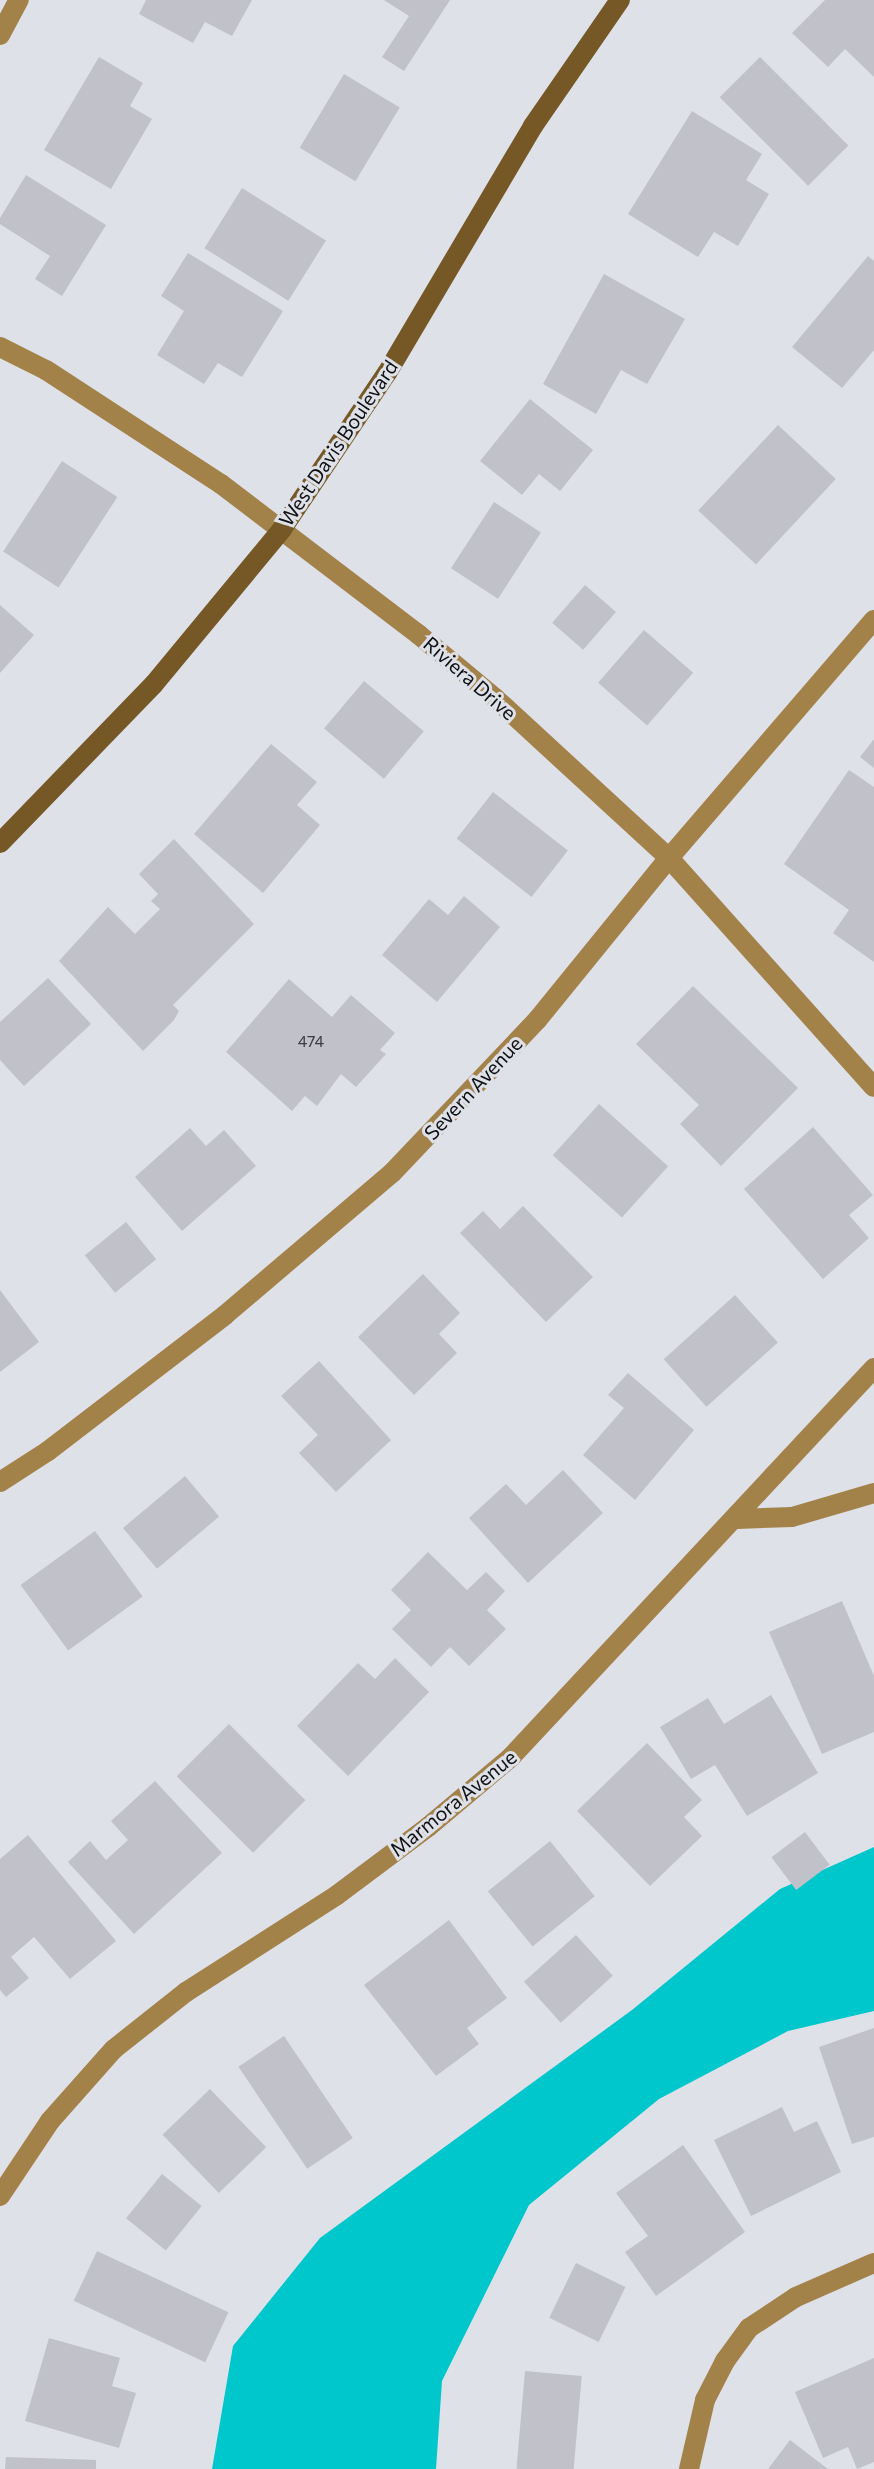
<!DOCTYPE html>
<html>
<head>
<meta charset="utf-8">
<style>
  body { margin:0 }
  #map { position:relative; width:874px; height:2469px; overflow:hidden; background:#dfe1e9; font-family:Commissioner,sans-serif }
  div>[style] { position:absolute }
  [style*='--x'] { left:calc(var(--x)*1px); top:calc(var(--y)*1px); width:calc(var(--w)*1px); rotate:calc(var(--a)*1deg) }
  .water>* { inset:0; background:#00c7cc }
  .building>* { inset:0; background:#c0c1c9; transform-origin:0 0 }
  .street>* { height:20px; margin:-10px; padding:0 10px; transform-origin:10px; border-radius:10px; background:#a3824a }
  .secondary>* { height:20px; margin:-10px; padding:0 10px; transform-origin:10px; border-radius:10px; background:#755826 }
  span { translate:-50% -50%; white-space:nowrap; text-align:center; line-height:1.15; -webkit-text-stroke:6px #dfe1e9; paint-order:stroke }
  .number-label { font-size:16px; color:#3c3d40 }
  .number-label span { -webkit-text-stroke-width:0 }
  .street-label { font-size:20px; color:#101113 }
</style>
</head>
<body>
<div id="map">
  <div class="water">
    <div style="clip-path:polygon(874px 1847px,874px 2011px,788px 2031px,659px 2099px,529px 2205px,442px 2381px,436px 2469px,212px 2469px,233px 2346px,320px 2238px,632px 2010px,780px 1889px)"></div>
  </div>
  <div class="building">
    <div style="clip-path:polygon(146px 0,252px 0,232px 36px,205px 22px,193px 43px,139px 14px)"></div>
    <div style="clip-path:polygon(384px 0,450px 0,404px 71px,382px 57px,409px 16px)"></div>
    <div style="clip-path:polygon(825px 0,874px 0,874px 77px,845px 49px,828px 67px,792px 33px)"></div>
    <div style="clip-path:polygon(99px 57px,143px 83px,130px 106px,152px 119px,111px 189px,44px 150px)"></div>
    <div style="left:760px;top:57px;width:125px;height:57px;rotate:45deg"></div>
    <div style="left:344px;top:74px;width:65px;height:86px;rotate:31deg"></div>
    <div style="clip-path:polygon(692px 111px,762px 154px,746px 180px,769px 194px,738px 246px,714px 232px,698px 257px,628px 214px)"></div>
    <div style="clip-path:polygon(26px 175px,106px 225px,62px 296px,35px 279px,50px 256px,0 224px,0 218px)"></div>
    <div style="left:242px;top:188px;width:99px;height:71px;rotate:32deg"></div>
    <div style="clip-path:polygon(188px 253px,283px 311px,242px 377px,218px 363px,204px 384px,157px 355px,184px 311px,161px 296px)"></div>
    <div style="clip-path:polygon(868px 256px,874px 261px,874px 350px,842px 388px,792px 347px)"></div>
    <div style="clip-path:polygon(604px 274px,685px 319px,647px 384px,621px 370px,596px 414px,543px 384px)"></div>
    <div style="clip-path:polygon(530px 399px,593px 450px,560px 491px,539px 474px,522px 495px,480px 461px)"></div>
    <div style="left:778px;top:425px;width:79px;height:117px;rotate:43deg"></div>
    <div style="left:62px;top:461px;width:66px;height:108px;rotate:33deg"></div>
    <div style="left:494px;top:502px;width:56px;height:79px;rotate:33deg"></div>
    <div style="left:585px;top:585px;width:41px;height:50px;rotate:41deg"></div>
    <div style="clip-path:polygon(0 605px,34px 635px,0 673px)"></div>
    <div style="left:644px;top:630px;width:65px;height:70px;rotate:41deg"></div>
    <div style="left:364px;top:681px;width:78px;height:62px;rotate:40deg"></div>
    <div style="clip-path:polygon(874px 739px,874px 768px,860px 757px)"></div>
    <div style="clip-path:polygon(271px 744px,317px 782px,297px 805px,320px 825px,263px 893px,194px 834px)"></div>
    <div style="clip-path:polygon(849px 770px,874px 787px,874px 962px,833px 933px,849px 910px,784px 864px)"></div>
    <div style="left:493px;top:792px;width:95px;height:59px;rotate:38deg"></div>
    <div style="clip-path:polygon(174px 839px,254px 924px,173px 1005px,179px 1011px,174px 1020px,143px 1051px,59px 961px,108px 907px,135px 934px,160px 909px,151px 901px,158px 894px,139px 874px)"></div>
    <div style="clip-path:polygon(464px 896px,500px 927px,437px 1002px,382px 955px,429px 899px,448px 915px)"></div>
    <div style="clip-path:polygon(48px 978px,91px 1024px,24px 1086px,0 1060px,0 1022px)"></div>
    <div style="clip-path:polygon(289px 979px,332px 1017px,351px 995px,395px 1033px,380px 1050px,386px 1054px,356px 1087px,341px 1074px,317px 1106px,305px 1096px,292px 1111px,226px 1052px)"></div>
    <div style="clip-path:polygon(693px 986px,798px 1088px,721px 1166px,680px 1124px,699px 1105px,636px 1044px)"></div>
    <div style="left:599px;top:1104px;width:93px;height:69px;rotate:42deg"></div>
    <div style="clip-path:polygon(813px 1127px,873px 1195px,849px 1215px,869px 1238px,823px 1279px,744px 1189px)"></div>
    <div style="clip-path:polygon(190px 1128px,206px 1146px,224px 1130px,256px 1166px,182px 1231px,135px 1177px)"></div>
    <div style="clip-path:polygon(523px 1206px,593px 1277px,546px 1322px,460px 1233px,483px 1211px,500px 1229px)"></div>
    <div style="left:126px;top:1222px;width:48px;height:53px;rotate:51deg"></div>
    <div style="clip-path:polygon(423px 1274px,460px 1313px,439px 1334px,457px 1353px,414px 1395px,358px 1337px)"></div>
    <div style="clip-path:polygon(0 1290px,39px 1342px,0 1372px)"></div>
    <div style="left:735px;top:1295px;width:64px;height:96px;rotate:48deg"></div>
    <div style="clip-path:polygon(319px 1361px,391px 1440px,336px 1492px,299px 1453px,318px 1435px,281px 1396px)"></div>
    <div style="clip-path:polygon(628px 1373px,694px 1430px,635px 1500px,583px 1455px,624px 1408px,608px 1395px)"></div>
    <div style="clip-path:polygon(563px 1470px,603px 1513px,528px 1583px,469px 1518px,506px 1484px,526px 1505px)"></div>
    <div style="left:185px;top:1476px;width:53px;height:81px;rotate:50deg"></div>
    <div style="left:95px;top:1531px;width:81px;height:92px;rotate:54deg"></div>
    <div style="clip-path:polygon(428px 1552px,467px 1590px,486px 1572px,505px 1591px,487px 1610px,506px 1629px,469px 1666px,450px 1647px,431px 1667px,392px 1629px,411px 1610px,391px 1590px)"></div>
    <div style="clip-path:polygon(842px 1601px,874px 1676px,874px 1732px,822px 1754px,769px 1632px)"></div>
    <div style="clip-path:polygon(395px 1658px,429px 1692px,348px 1776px,297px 1726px,358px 1663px,375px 1679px)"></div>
    <div style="clip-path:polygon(771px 1695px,818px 1773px,747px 1816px,715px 1765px,691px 1779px,660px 1727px,708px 1698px,724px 1724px)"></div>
    <div style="left:229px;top:1724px;width:108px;height:74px;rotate:45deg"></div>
    <div style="clip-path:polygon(647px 1743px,702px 1800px,684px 1817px,702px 1836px,650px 1886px,577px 1811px)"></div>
    <div style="clip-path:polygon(155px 1781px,222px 1853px,134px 1934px,68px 1862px,90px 1841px,106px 1860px,128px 1840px,111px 1821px)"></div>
    <div style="left:805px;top:1832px;width:41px;height:42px;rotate:53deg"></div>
    <div style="clip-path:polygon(28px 1835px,116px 1941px,70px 1979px,34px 1937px,11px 1957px,29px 1978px,6px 1997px,0 1990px,0 1859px)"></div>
    <div style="left:550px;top:1841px;width:71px;height:80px;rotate:51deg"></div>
    <div style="clip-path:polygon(449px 1920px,507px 1998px,467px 2028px,479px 2044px,436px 2076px,364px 1985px)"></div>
    <div style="left:576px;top:1935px;width:55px;height:70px;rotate:48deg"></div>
    <div style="clip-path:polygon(874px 2028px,874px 2137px,852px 2144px,819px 2047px)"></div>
    <div style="left:284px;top:2036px;width:123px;height:55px;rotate:56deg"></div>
    <div style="left:210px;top:2089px;width:81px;height:66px;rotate:46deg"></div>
    <div style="clip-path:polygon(782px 2107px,794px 2132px,817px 2121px,841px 2172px,751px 2216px,714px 2140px)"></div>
    <div style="clip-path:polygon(683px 2145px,745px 2232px,656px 2296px,625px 2252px,648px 2236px,616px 2193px)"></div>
    <div style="left:162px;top:2174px;width:51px;height:57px;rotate:39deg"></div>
    <div style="left:97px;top:2251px;width:145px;height:55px;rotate:25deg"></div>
    <div style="left:576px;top:2263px;width:55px;height:61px;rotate:26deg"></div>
    <div style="clip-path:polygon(49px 2338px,120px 2358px,112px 2386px,136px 2393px,119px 2448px,25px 2421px)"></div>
    <div style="clip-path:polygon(874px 2358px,874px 2462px,857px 2469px,848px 2447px,823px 2458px,795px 2392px)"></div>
    <div style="left:525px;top:2371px;width:57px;height:98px;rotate:5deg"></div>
    <div style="clip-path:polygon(790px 2440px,828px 2469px,768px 2469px)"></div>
    <div style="clip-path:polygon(6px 2457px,96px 2460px,96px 2469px,5px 2469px)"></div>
  </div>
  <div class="street">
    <div style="--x:0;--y:35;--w:40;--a:-62"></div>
    <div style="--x:0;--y:347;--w:51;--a:26.6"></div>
    <div style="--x:46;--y:370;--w:209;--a:33.1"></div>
    <div style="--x:221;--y:484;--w:248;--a:37.3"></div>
    <div style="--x:418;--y:634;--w:100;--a:39.7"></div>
    <div style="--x:495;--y:698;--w:236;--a:42.6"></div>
    <div style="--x:669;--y:858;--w:307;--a:48.2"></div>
    <div style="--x:0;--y:1482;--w:57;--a:-32.9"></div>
    <div style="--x:48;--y:1451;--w:223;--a:-37.5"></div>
    <div style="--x:225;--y:1315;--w:219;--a:-40.4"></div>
    <div style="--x:392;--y:1173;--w:212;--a:-46.5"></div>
    <div style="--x:538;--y:1019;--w:208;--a:-50.9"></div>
    <div style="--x:669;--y:858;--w:314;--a:-49.3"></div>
    <div style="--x:737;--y:1519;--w:55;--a:-2.1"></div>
    <div style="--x:792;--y:1517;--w:85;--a:-16.3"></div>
    <div style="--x:0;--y:2196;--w:90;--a:-56.3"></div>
    <div style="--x:50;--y:2121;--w:96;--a:-48.4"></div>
    <div style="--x:114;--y:2049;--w:92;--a:-38.4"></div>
    <div style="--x:186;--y:1992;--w:179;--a:-32.7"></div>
    <div style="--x:337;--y:1895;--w:114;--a:-36.8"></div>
    <div style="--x:428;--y:1827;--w:109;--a:-40.1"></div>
    <div style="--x:511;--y:1757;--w:532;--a:-46.98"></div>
    <div style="--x:689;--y:2469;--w:71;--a:-76.9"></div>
    <div style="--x:705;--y:2400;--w:44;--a:-62.9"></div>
    <div style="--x:725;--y:2361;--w:41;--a:-54"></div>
    <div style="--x:749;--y:2328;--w:56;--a:-33.4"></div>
    <div style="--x:796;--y:2297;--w:85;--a:-23.6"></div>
  </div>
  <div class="secondary">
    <div style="--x:0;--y:843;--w:221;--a:-45.9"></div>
    <div style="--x:154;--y:684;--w:201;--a:-50.4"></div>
    <div style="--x:282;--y:529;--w:188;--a:-56.1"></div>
    <div style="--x:387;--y:373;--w:287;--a:-59.4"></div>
    <div style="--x:533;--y:126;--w:153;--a:-55.4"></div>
  </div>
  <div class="number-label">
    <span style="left:311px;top:1041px">474</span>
  </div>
  <div class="street-label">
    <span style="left:338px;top:443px;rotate:-56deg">West Davis Boulevard</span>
    <span style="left:470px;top:678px;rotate:41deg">Riviera Drive</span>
    <span style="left:473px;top:1088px;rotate:-47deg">Severn Avenue</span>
    <span style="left:453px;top:1803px;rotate:-39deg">Marmora Avenue</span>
  </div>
</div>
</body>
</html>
